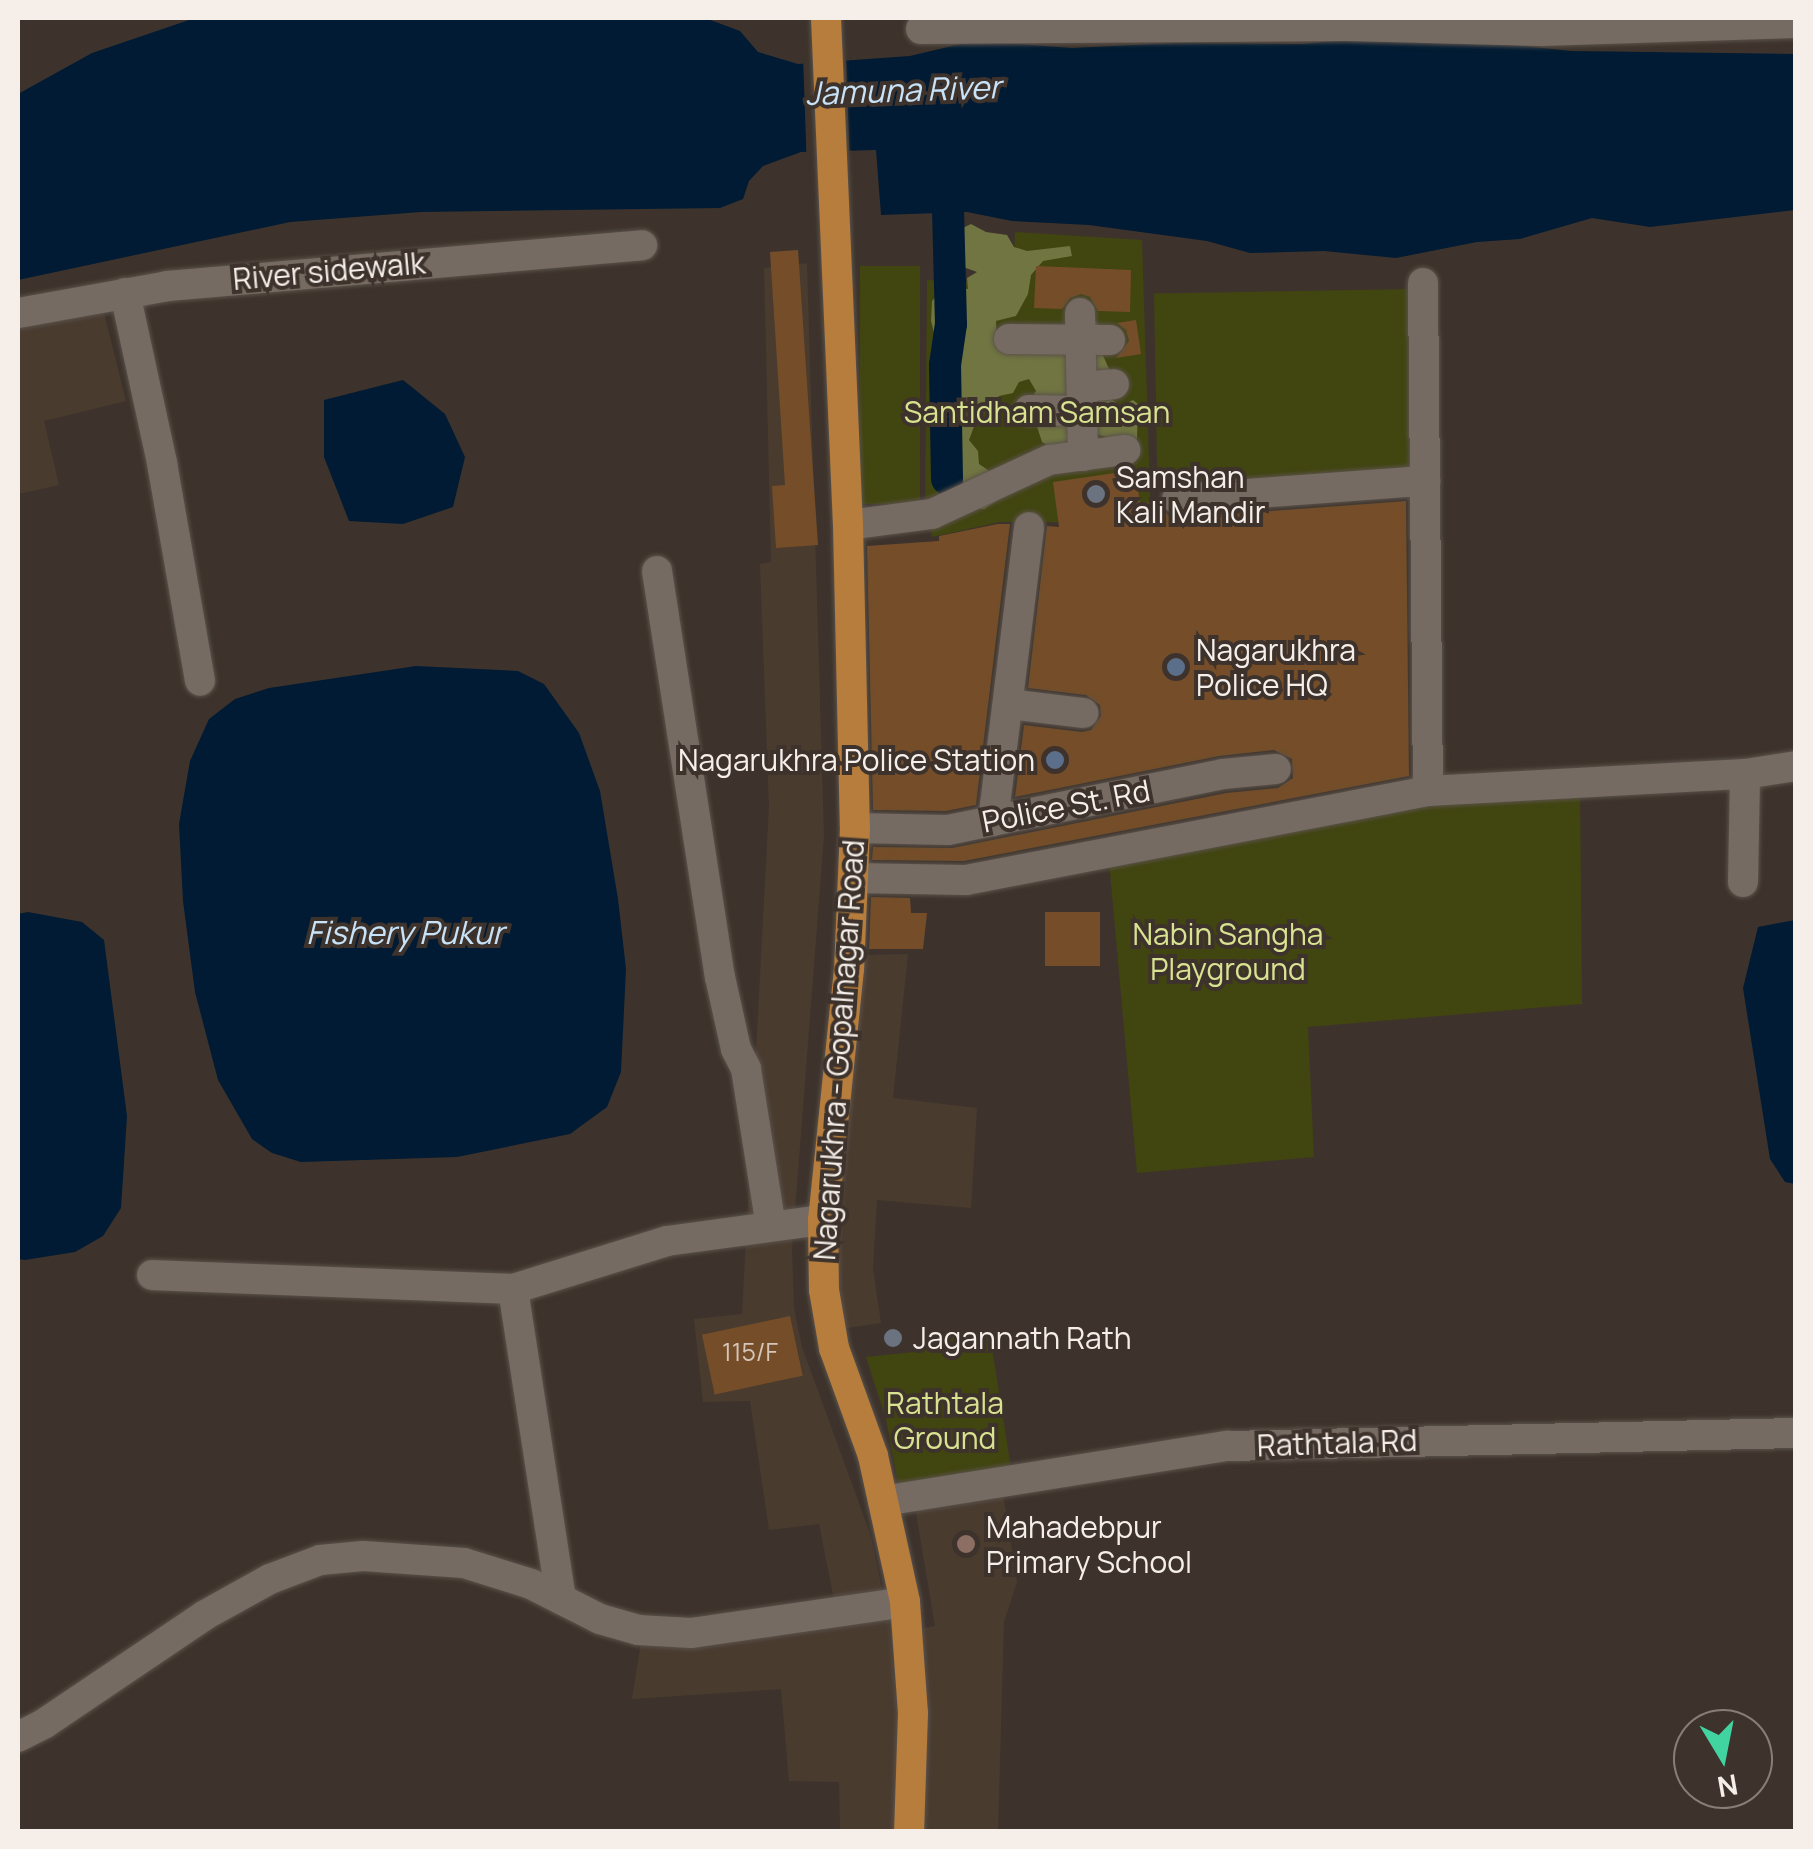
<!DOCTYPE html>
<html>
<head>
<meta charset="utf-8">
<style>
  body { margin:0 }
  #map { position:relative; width:1813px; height:1849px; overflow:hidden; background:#3d332c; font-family:Manrope,sans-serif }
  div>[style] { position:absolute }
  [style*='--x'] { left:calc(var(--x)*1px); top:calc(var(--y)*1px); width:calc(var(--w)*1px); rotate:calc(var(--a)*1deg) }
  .built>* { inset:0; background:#4a3b2f }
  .green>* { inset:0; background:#414510; transform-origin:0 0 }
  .forest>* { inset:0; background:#707541 }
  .water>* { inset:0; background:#001b33 }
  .pier>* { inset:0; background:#3d332c; transform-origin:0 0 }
  .canal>* { height:32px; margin:-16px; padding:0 16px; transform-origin:16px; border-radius:16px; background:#001b33 }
  .building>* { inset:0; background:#754e29; transform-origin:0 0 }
  .roads { filter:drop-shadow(0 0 2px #5a524b) drop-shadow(0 0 2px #5a524b) }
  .minor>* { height:30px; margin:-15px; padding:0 15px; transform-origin:15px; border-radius:15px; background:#766b62 }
  .major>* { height:30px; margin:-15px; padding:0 15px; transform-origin:15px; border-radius:15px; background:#b67d3d }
  .dots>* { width:28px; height:28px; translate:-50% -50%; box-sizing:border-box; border:5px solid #3d332c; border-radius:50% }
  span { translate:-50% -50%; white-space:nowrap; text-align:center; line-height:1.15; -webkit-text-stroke:8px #3d332c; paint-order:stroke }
  .number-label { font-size:25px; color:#d5c6b9 }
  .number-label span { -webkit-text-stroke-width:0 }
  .street-label { font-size:30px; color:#f5eee9 }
  .park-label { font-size:30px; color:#d9e291 }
  .poi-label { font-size:30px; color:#f5eee9 }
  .left { translate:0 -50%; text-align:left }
  .right { translate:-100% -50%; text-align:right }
  .water-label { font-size:32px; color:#c8e2f8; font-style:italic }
  .frame { position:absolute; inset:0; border:20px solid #f5eee9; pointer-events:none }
  .north { position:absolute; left:1673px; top:1709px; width:100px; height:100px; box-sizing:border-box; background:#3d332c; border:2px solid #877e78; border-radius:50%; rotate:170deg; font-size:28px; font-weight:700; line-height:40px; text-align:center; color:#f5eee9 }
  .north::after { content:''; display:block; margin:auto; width:35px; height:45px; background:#42d4a0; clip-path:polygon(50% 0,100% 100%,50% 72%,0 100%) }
</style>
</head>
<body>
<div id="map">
  <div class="built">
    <div style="clip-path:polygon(807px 263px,824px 836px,792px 1250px,794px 1308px,802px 1347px,871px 1536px,888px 1619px,898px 1718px,894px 1831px,840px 1831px,839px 1782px,789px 1781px,781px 1689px,632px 1699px,642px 1635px,838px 1620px,819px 1524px,769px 1530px,750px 1401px,703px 1402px,694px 1319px,742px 1314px,769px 807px,760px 564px,771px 562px,764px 268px)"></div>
    <div style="clip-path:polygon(104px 313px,126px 401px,44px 421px,59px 485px,18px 494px,18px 328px)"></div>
    <div style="clip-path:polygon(908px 954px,893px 1098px,977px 1108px,971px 1208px,877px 1200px,873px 1269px,881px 1323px,846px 1328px,835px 1276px,835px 1228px,862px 955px)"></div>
    <div style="clip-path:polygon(1003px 1494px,1017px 1582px,1004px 1622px,998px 1831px,924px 1831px,927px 1699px,923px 1628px,935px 1626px,915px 1507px)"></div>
  </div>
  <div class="green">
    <div style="clip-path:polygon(1015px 232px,1142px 240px,1151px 523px,1000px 522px,932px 537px,925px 504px,927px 280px,1013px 283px)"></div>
    <div style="left:920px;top:266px;width:238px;height:60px;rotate:90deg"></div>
    <div style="left:1418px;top:289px;width:187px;height:264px;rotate:89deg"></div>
    <div style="clip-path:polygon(1580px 789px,1582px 1004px,1308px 1027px,1314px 1157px,1137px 1173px,1109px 861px,1430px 798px)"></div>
    <div style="clip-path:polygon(989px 1329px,1011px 1468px,899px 1489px,886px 1419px,866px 1357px,923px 1351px,922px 1337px)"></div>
  </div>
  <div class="forest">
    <div style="clip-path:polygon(971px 224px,986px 232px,1007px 235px,1014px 247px,1027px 251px,1070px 246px,1072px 256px,1043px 261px,1031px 275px,1028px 294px,1016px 316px,996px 321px,997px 342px,1065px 326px,1067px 319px,1096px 321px,1102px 334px,1101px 351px,1110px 371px,1101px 392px,1121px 406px,1133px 400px,1138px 404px,1137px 439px,1123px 443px,1091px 432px,1054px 449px,1042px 442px,1034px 417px,1030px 400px,1036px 391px,1029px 379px,1019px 382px,1013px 393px,999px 396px,989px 410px,978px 416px,969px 440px,978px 451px,979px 464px,994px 474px,1001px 486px,998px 500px,984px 509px,962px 508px,942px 485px,932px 444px,941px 417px,932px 360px,937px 344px,931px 321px,932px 301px,945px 287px,968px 289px,967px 278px,977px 272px,955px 264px,946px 244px,950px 234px)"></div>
  </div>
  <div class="water">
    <div style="clip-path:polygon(195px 18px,705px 18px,740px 31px,758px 52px,798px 64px,910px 56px,973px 41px,1072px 48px,1175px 43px,1303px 44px,1408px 34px,1571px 51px,1795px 54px,1795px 210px,1650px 227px,1592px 218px,1520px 239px,1477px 242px,1396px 258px,1324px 251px,1250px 253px,1207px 241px,1089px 225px,1012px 221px,967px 212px,881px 215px,876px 150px,801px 152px,763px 166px,749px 181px,743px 199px,720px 208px,421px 212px,290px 222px,18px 280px,18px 94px,92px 53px)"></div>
    <div style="clip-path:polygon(403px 380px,445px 414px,465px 457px,453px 507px,403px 524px,349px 521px,324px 457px,324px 400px)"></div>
    <div style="clip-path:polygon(416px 666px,518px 671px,544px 684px,579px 733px,600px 791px,618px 899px,626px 969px,621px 1072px,607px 1107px,570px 1134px,457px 1157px,301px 1162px,272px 1153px,252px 1139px,218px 1080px,195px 992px,183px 901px,179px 824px,190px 761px,209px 719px,235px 699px,269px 688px)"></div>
    <div style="clip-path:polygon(28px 912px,82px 922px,104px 940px,127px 1116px,121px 1208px,103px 1236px,75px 1252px,25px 1260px,18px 1259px,18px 914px)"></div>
    <div style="clip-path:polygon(1795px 920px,1796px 920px,1795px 1184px,1785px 1182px,1770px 1159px,1743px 988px,1758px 927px)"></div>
  </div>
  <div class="pier">
    <div style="left:846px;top:55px;width:100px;height:43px;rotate:88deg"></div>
  </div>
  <div class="canal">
    <div style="--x:947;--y:479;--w:114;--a:-91"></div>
    <div style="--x:945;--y:365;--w:41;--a:-81.7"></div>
    <div style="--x:951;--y:324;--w:154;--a:-91.5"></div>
  </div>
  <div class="building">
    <div style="clip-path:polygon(798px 250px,818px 545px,776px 548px,772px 486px,785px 485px,770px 252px)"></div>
    <div style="clip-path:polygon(1036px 266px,1131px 270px,1130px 312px,1098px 311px,1090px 297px,1081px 294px,1070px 298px,1062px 309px,1034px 308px)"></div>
    <div style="clip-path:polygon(1136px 320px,1141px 354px,1116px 358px,1129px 341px,1126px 330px,1117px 323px)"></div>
    <div style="clip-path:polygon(1135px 470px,1140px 503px,1159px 502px,1168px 515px,1177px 518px,1406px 501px,1409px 776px,964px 861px,872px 860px,873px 847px,952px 848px,1226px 793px,1278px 788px,1293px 778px,1292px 759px,1274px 750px,1219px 756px,1015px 797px,1024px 725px,1082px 732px,1091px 730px,1101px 716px,1100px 705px,1086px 695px,1028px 688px,1047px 526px,1059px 527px,1053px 482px)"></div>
    <div style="clip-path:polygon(998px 524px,1010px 524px,976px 805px,946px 811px,873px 810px,867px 546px,939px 541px,939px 536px)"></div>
    <div style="clip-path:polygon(871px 897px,910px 898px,911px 913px,927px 913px,923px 949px,869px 949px)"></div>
    <div style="left:1045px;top:912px;width:55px;height:54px"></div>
    <div style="left:790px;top:1316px;width:61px;height:90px;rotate:78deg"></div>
  </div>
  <div class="roads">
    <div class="minor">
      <div style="--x:921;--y:29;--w:426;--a:-0.4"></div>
      <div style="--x:1347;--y:26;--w:194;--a:1.5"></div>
      <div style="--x:1541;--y:31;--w:255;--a:-1.8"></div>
      <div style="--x:1423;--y:283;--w:508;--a:89.44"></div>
      <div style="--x:125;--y:293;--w:174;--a:77.7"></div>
      <div style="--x:162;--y:463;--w:221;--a:80.1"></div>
      <div style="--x:18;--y:313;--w:152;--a:-10.2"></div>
      <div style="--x:168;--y:286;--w:476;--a:-4.9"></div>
      <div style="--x:1080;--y:313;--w:143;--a:88.8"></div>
      <div style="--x:1009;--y:339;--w:101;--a:0.6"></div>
      <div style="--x:1082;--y:387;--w:32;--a:-5"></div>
      <div style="--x:1029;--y:410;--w:53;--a:1.1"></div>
      <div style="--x:1177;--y:499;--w:249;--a:-4.2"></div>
      <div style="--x:848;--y:525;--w:85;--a:-7.5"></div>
      <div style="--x:932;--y:514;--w:129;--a:-24.8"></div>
      <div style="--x:1049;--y:460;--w:77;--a:-7.5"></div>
      <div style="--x:657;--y:571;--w:411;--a:81.2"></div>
      <div style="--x:720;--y:977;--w:74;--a:77.5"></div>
      <div style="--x:736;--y:1049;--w:22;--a:63"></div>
      <div style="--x:746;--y:1069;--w:159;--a:81"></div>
      <div style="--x:1008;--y:704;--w:76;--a:6.8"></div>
      <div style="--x:993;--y:821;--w:296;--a:-83"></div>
      <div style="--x:855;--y:828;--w:93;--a:1.2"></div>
      <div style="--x:948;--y:830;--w:281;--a:-11.5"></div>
      <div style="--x:1223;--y:774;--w:53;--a:-5.4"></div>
      <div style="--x:853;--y:878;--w:113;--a:1"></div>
      <div style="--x:966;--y:880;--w:470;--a:-10.9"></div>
      <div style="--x:1428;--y:791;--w:317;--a:-3.1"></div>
      <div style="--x:1745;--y:774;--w:52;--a:-8.9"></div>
      <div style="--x:1743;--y:882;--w:108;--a:-88.9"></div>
      <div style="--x:152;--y:1275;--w:361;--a:2.2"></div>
      <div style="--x:513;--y:1289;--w:161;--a:-17.3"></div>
      <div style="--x:667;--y:1241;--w:157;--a:-7.7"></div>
      <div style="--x:513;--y:1289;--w:314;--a:81.2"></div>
      <div style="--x:883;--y:1501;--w:349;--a:-9.1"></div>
      <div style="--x:1228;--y:1446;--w:568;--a:-1.31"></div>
      <div style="--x:18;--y:1737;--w:30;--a:-27"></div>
      <div style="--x:45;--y:1723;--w:193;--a:-34"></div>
      <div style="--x:205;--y:1615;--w:74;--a:-29"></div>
      <div style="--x:270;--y:1579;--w:53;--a:-20.8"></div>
      <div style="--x:320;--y:1560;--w:43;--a:-5.3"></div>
      <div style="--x:363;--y:1556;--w:101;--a:4"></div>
      <div style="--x:464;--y:1563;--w:70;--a:17.4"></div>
      <div style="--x:531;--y:1584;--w:77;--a:26.9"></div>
      <div style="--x:600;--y:1619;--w:40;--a:16"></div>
      <div style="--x:638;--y:1630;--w:53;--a:3.2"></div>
      <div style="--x:691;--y:1633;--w:216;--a:-8.2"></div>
    </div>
    <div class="major">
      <div style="--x:826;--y:18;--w:507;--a:87.52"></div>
      <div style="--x:848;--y:525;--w:303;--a:88.7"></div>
      <div style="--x:855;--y:828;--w:141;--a:92.4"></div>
      <div style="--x:849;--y:969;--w:252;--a:95.9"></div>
      <div style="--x:823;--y:1220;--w:70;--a:89.2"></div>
      <div style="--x:824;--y:1290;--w:59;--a:80.2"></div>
      <div style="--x:834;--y:1348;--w:115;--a:70.1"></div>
      <div style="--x:873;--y:1456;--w:149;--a:77.6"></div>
      <div style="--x:905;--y:1602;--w:111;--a:85.9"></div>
      <div style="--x:913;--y:1713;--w:119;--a:91.9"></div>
    </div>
  </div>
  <div class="dots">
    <div style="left:1096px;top:494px;background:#6b7280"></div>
    <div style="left:1176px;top:667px;background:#5c6f8a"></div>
    <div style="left:1055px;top:760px;background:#5c6f8a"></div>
    <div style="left:893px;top:1338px;background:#6b7280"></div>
    <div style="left:966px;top:1544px;background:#8d6e63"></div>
  </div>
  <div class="number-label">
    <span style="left:750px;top:1352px">115/F</span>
  </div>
  <div class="street-label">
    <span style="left:329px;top:271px;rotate:-5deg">River sidewalk</span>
    <span style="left:1066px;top:806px;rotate:-11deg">Police St. Rd</span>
    <span style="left:839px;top:1050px;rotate:-86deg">Nagarukhra - Gopalnagar Road</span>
    <span style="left:1337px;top:1443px;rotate:-2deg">Rathtala Rd</span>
  </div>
  <div class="park-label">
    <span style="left:1037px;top:412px">Santidham Samsan</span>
    <span style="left:1228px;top:951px">Nabin Sangha<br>Playground</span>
    <span style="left:945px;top:1420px">Rathtala<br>Ground</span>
  </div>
  <div class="poi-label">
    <span class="left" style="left:1116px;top:494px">Samshan<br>Kali Mandir</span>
    <span class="left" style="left:1196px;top:667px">Nagarukhra<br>Police HQ</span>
    <span class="right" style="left:1035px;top:760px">Nagarukhra Police Station</span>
    <span class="left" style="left:913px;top:1338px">Jagannath Rath</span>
    <span class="left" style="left:986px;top:1544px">Mahadebpur<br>Primary School</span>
  </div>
  <div class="water-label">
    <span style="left:903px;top:90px;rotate:-2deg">Jamuna River</span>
    <span style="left:405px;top:932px">Fishery Pukur</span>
  </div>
  <div class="frame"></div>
  <div class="north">N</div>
</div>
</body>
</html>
